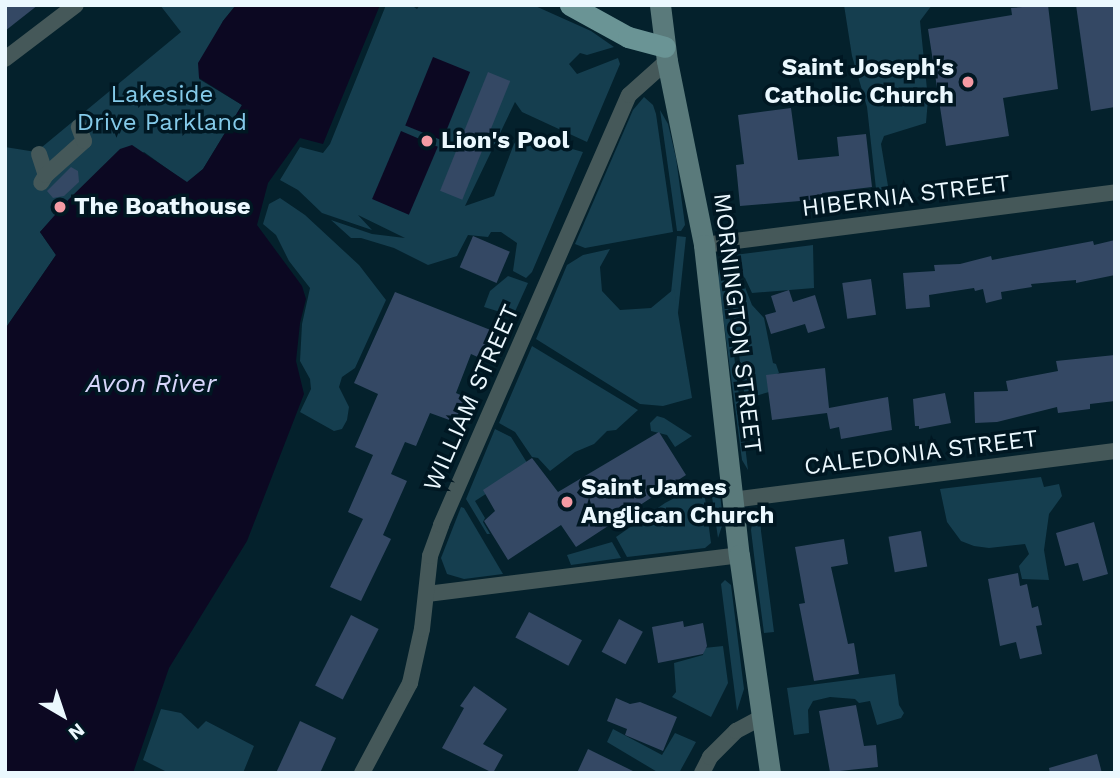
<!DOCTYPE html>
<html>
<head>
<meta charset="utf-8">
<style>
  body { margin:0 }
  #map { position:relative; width:1120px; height:778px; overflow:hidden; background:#04212c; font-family:"Work Sans",sans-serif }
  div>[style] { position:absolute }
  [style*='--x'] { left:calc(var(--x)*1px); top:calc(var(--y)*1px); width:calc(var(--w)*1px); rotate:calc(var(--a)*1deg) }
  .green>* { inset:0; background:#153e4f; transform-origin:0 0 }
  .water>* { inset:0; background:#0c0822; transform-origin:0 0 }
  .building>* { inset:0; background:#344864; transform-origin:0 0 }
  .street>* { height:16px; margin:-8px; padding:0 8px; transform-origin:8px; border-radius:8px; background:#455859 }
  .secondary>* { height:21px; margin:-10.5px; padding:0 10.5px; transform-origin:10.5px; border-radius:10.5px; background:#5a7a7b }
  .primary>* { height:21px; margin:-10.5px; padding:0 10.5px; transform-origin:10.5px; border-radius:10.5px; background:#6a9495 }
  .dots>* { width:19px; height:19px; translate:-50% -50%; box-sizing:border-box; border:4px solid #001722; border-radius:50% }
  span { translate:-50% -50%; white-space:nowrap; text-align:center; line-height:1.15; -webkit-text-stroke:7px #001722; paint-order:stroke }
  .poi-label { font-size:24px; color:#ebf8fe; font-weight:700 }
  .right { translate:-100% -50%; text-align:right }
  .left { translate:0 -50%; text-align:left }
  .park-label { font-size:24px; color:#84cae9 }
  .street-label { font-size:24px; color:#ebf8fe }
  .water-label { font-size:26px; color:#d6d5fa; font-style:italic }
  .frame { position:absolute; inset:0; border:7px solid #ebf8fe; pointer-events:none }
  .north { position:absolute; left:28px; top:680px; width:70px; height:70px; -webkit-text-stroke:5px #001722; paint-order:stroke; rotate:141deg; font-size:19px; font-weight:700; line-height:28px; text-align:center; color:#ebf8fe }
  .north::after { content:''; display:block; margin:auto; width:24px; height:32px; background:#ebf8fe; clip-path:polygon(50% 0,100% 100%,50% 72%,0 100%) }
</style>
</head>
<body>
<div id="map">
  <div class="green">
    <div style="clip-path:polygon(160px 5px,236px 5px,223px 21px,199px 79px,242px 105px,203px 169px,187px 183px,144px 152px,54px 217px,40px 232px,56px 255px,5px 329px,5px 147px,36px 152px,181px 32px)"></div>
    <div style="clip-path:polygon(386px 5px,411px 5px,417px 9px,420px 5px,533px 5px,591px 31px,614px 47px,587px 55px,580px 53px,569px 64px,577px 74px,618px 58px,620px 64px,587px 142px,522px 112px,515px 102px,465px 206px,494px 196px,514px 144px,521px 135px,583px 152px,532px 272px,526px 278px,513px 271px,517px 243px,501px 232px,491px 232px,488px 237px,468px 235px,457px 256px,428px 265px,394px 248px,361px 238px,351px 238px,331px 220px,372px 234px,405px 238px,358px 215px,372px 230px,322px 213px,298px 190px,280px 180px,300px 147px,323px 153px,330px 144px)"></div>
    <div style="clip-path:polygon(844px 5px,932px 5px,920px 21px,928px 99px,926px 123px,884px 136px,881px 144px,890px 198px,902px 197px,906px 201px,871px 206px,870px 202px,884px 200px,883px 190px,876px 189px,867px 107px,852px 56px)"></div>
    <div style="clip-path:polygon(644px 97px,653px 105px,656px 114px,673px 232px,585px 248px,575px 244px,633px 110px)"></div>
    <div style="clip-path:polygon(660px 110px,668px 124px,676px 158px,685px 225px,681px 231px,677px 231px)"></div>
    <div style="clip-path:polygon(280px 198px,305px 215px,359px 265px,386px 300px,355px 368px,342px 377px,339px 387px,349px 407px,347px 420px,342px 429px,334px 431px,300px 412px,311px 389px,310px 379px,300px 361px,302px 324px,310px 288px,289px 261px,276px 235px,263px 224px,269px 204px)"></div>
    <div style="left:677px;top:236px;width:9px;height:163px;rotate:6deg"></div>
    <div style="clip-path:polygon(813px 245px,814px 288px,752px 293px,745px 278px,731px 266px,730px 260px,734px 255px)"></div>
    <div style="clip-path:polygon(610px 249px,600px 267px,602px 291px,620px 310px,651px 308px,674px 289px,692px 398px,663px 406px,640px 404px,536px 339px,567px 265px,583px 255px)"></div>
    <div style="clip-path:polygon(721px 264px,723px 264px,748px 470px,742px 460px,718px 278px)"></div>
    <div style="clip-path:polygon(728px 273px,743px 282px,752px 305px,764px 318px,773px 363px,776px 364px,779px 373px,768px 378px,769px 392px,745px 399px)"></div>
    <div style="clip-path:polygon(508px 276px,528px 283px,513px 316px,484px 307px,490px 291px)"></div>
    <div style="clip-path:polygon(532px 346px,638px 410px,616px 430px,607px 431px,594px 444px,575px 452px,550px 471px,538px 458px,532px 457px,515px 432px,499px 423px)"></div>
    <div style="clip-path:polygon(657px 416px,664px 418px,692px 436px,675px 447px,667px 435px,651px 431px,650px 423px)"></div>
    <div style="clip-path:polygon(495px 429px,511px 437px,529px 466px,475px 501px,485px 518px,483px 522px,490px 534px,487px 534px,466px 499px)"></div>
    <div style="clip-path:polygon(1041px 477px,1044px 487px,1059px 484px,1062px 496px,1049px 514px,1044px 550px,1049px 580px,1022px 579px,1019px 566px,1029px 554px,1025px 544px,989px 548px,974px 546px,961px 541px,947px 522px,940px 489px)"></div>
    <div style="clip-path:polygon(719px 481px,723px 523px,718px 538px,710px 483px)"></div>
    <div style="clip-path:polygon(703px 483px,711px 543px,705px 548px,627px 557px,616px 537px,665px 503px)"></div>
    <div style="clip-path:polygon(461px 507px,464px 508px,503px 574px,464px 579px,447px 574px,441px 558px)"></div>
    <div style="clip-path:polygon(760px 511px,761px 531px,774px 632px,764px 633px,757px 580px,751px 530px,753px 517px)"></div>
    <div style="clip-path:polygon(612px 542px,621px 558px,571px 565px,567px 555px)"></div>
    <div style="clip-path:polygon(725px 580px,731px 585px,744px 689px,737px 711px,721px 584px)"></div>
    <div style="clip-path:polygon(723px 646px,728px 683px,711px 717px,672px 697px,676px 692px,674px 663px,703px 655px,704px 648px)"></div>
    <div style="clip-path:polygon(895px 674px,899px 705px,904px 713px,901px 718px,877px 725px,870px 701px,859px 703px,855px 699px,830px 697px,813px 701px,808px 710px,809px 733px,794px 735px,787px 688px)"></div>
    <div style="clip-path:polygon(161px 709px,181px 713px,198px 729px,206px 721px,254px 746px,243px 773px,169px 773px,143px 760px)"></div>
    <div style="clip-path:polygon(613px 729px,662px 755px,675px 733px,696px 742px,679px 773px,659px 773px,607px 742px)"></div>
  </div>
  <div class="water">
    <div style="clip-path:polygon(236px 5px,380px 5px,323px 144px,300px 138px,268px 183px,257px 225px,302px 286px,306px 299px,300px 323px,296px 361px,304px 394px,247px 541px,169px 668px,133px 773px,5px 773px,5px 329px,56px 255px,40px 232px,69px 199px,120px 149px,132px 145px,187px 182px,203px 169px,242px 105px,199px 78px,198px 63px,223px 21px)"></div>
    <div style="left:433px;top:57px;width:40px;height:74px;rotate:22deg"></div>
    <div style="left:401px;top:131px;width:40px;height:74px;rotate:23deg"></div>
  </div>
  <div class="building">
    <div style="clip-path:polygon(5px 5px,38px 5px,5px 31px)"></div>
    <div style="clip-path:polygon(1048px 5px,1058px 89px,1003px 98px,1009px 136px,946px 146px,928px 29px,1012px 15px,1011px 8px)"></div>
    <div style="clip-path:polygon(1076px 5px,1115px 5px,1115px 107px,1091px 111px)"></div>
    <div style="left:488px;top:72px;width:24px;height:128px;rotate:22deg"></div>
    <div style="clip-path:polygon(791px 108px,798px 160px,839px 156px,837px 137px,866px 134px,872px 187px,822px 193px,823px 199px,740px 206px,736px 165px,744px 164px,738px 115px)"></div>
    <div style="clip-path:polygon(71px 167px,78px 171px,79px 182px,64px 196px,53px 198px,47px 191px)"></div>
    <div style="left:473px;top:236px;width:40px;height:34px;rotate:23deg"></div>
    <div style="clip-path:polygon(1115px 240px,1115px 275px,1076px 283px,1076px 280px,1031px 284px,1032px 287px,1001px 292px,1002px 299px,986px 303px,983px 289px,975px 291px,974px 288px,929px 295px,930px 307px,906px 309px,903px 273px,935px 271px,934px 265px,960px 264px,991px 256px,992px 260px,1093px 241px,1094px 245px)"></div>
    <div style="left:871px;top:279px;width:36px;height:29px;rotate:82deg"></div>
    <div style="clip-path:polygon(789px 290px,793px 302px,815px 295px,825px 328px,808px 333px,805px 324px,771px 334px,765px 315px,776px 312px,771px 296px)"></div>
    <div style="clip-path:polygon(395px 292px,493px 331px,482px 359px,471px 354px,456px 393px,465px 397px,455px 422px,430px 413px,416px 446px,405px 442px,391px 474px,407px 481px,383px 535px,391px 539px,361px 601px,330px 587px,363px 519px,348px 512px,373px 455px,355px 447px,378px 394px,354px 383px)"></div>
    <div style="clip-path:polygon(1115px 355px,1115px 401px,1090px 404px,1090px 409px,1058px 413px,1057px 407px,997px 422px,975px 423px,974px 392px,1008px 391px,1006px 381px,1058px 371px,1056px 361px)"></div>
    <div style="clip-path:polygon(825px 368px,829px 408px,888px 397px,892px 430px,841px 439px,839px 427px,830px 429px,827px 413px,772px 420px,766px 375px)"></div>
    <div style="clip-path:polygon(945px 393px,951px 423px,919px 429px,919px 426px,915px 426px,913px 399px)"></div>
    <div style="clip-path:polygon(659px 432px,686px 475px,576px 547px,561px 525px,508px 560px,484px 521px,495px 511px,483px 490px,532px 458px,558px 492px)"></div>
    <div style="clip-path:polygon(1094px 522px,1108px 574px,1083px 581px,1078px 563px,1065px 566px,1056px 533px)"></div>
    <div style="left:921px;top:531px;width:36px;height:33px;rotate:80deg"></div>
    <div style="clip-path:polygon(844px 539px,848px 564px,831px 567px,848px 644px,854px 643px,859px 674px,814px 681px,799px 604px,805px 603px,795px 547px)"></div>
    <div style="clip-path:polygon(1018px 573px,1020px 586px,1027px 584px,1032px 608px,1038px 606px,1042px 625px,1036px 626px,1042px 654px,1020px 659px,1016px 642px,1000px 646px,988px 579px)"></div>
    <div style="left:529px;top:612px;width:60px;height:29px;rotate:28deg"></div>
    <div style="left:351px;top:615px;width:31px;height:79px;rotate:27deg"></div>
    <div style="left:619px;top:619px;width:27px;height:37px;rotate:28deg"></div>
    <div style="clip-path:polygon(683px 621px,684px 627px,703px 623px,707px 646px,703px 654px,658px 663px,652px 627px)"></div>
    <div style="clip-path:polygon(474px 686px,507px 709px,483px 744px,503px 755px,493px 773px,442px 748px,464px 708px,460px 706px)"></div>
    <div style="clip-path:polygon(616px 698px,630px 704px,640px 702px,677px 717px,663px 751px,625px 735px,627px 729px,607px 721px)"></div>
    <div style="clip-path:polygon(856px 705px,864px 746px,876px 745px,878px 767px,830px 772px,819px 711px)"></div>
    <div style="clip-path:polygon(300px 721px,336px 738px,320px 773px,276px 773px)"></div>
    <div style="clip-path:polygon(588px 749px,637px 773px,577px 773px)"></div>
    <div style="clip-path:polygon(1097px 754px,1102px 773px,1050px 773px,1049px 768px)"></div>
  </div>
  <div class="street">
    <div style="--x:5;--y:59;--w:89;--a:-37.3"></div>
    <div style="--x:39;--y:154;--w:22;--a:72"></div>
    <div style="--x:46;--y:175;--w:9;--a:122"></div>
    <div style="--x:46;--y:175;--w:51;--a:-41.8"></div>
    <div style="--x:84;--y:141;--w:15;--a:-110"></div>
    <div style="--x:704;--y:245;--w:414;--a:-7.3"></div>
    <div style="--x:732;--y:500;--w:386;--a:-7.3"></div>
    <div style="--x:427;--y:594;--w:314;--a:-7.1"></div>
    <div style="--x:362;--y:773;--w:102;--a:-61.9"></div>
    <div style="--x:410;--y:683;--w:55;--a:-77.5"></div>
    <div style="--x:422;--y:629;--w:73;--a:-83.7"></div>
    <div style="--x:430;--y:556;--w:33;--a:-70"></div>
    <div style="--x:441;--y:525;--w:469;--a:-66.4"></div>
    <div style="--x:629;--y:95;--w:51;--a:-41.8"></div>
    <div style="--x:702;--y:773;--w:18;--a:-63"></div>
    <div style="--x:710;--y:757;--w:37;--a:-45"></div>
    <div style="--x:736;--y:731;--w:30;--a:-28"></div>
  </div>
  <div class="secondary">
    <div style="--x:660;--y:5;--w:56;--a:82.9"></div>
    <div style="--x:667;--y:61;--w:188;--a:78.6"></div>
    <div style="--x:704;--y:245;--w:312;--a:83.6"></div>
    <div style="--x:739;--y:555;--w:220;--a:81.9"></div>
  </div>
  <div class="primary">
    <div style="--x:570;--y:5;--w:66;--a:28.9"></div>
    <div style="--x:628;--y:37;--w:38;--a:15"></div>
  </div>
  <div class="dots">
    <div style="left:968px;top:82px;background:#f49aa4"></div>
    <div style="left:427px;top:141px;background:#f49aa4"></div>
    <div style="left:60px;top:207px;background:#f49aa4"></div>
    <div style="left:567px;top:502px;background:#f49aa4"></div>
  </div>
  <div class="poi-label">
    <span class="right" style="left:954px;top:82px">Saint Joseph's<br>Catholic Church</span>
    <span class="left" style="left:441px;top:141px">Lion's Pool</span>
    <span class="left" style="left:74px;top:207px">The Boathouse</span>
    <span class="left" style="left:581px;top:502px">Saint James<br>Anglican Church</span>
  </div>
  <div class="park-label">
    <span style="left:162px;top:109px">Lakeside<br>Drive Parkland</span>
  </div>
  <div class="street-label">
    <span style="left:906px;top:196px;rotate:-7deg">HIBERNIA STREET</span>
    <span style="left:737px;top:323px;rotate:83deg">MORNINGTON STREET</span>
    <span style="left:472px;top:398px;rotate:-66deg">WILLIAM STREET</span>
    <span style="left:921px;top:453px;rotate:-7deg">CALEDONIA STREET</span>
  </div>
  <div class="water-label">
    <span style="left:151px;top:384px">Avon River</span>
  </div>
  <div class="frame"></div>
  <div class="north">N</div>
</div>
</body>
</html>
